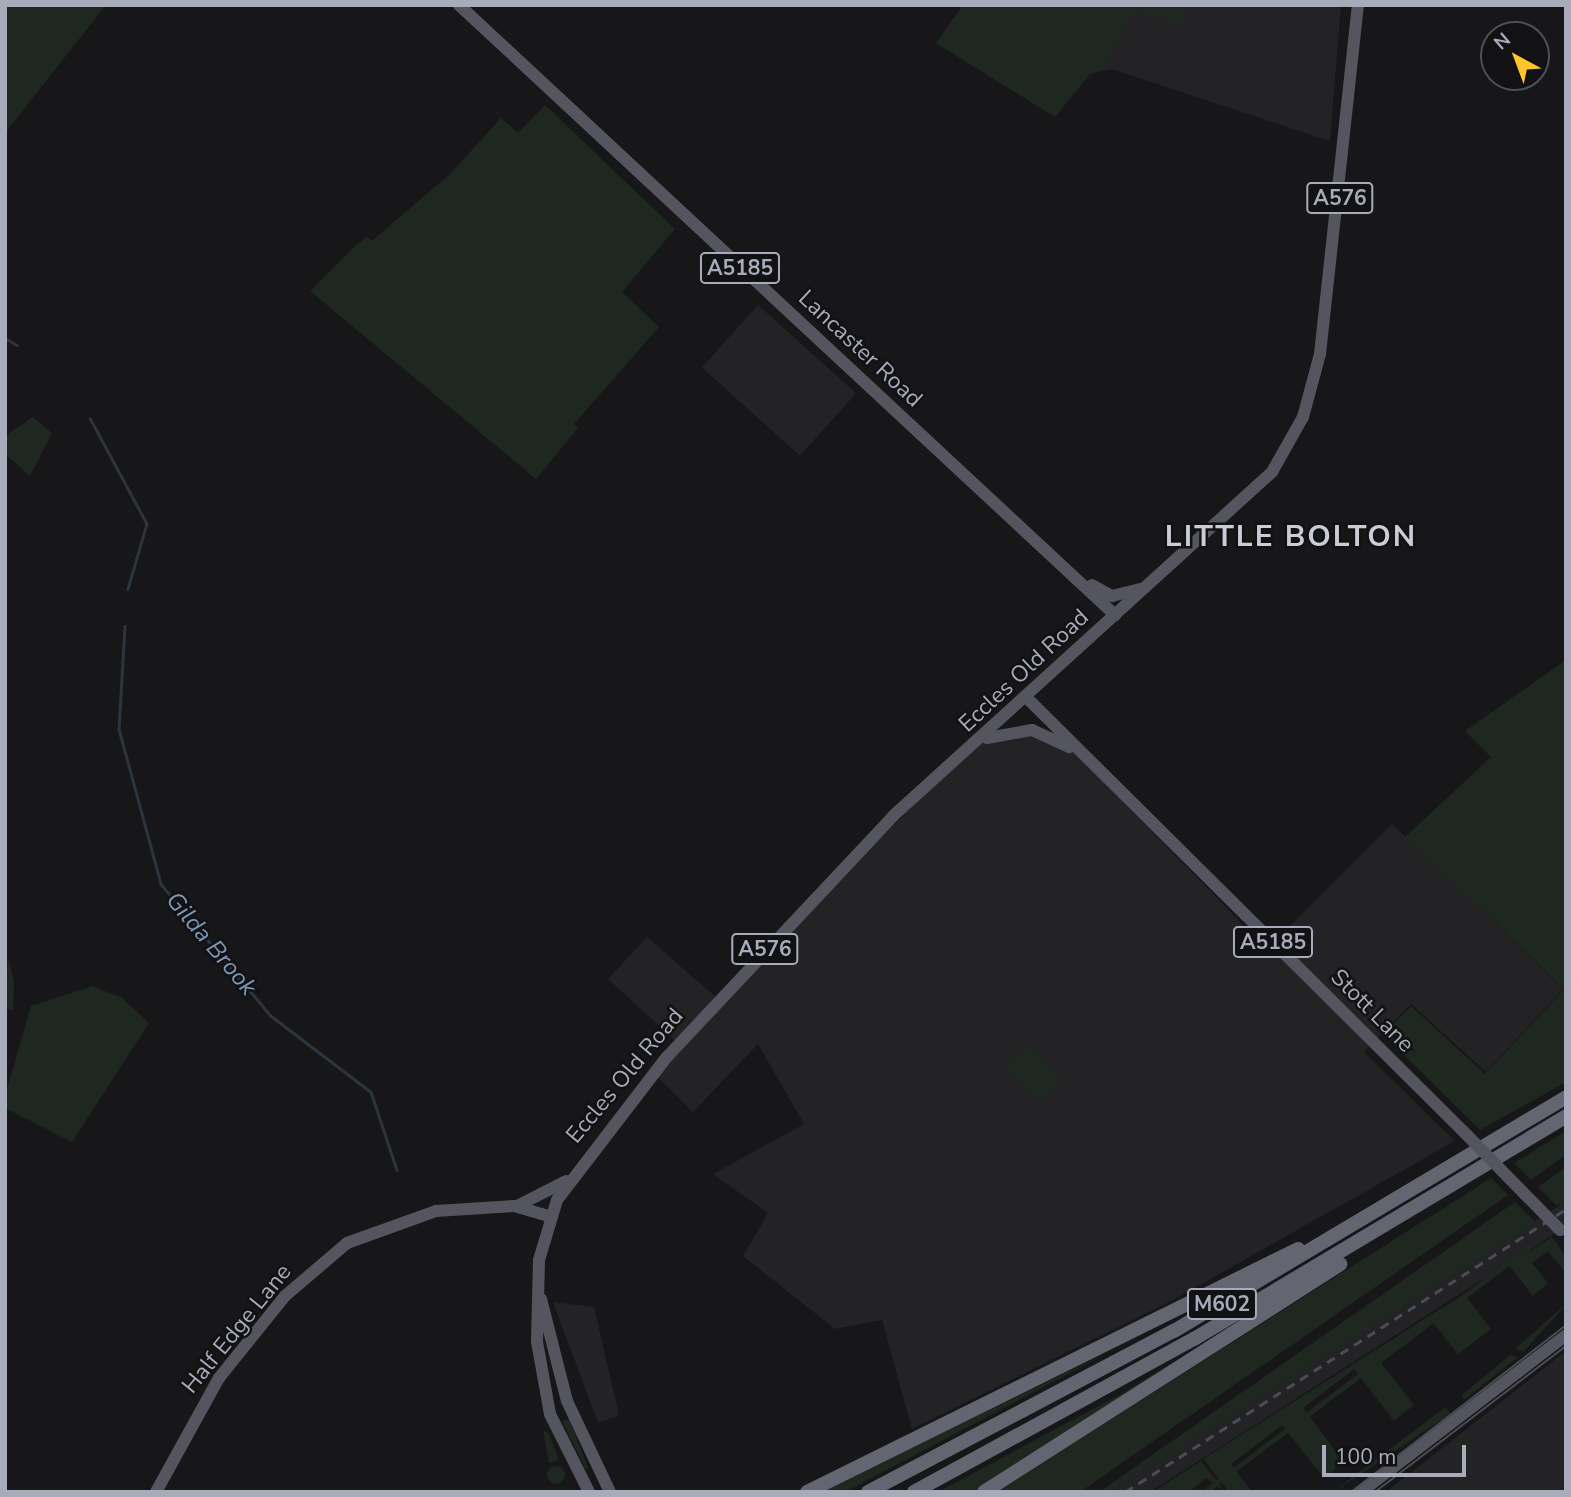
<!DOCTYPE html>
<html>
<head>
<meta charset="utf-8">
<style>
  body { margin:0 }
  #map { position:relative; width:1571px; height:1497px; overflow:hidden; background:#171719; font-family:"Nunito Sans",sans-serif }
  div>[style] { position:absolute }
  [style*='--x'] { left:calc(var(--x)*1px); top:calc(var(--y)*1px); width:calc(var(--w)*1px); rotate:calc(var(--a)*1deg) }
  .built>* { inset:0; background:#232326; transform-origin:0 0 }
  .green>* { inset:0; background:#1f2820; transform-origin:0 0 }
  .round { border-radius:50% }
  .stream>* { height:2.5px; margin:-1.25px; padding:0 1.25px; transform-origin:1.25px; border-radius:1.25px; background:#2c353e }
  .major>* { height:12px; margin:-6px; padding:0 6px; transform-origin:6px; border-radius:6px; background:#54555e }
  .highway>* { height:14px; margin:-7px; padding:0 7px; transform-origin:7px; border-radius:7px; background:#636670 }
  .tram>* { height:2px; margin:-1px; padding:0 1px; transform-origin:1px; border-radius:1px; background:#4b4c54 }
  .rail>* { height:2.5px; margin-top:-1.25px; transform-origin:0; background:repeating-linear-gradient(90deg,#4b4c54 0 9px,transparent 0 16px) }
  .major-bridge>* { height:12px; margin:-6px; padding:0 6px; transform-origin:6px; border-radius:6px; background:#54555e }
  span { translate:-50% -50%; white-space:nowrap; text-align:center; line-height:1.15; -webkit-text-stroke:5px #121214; paint-order:stroke }
  .shield-label span { padding:2px 5px; background:#121214; border:2px solid; border-radius:5px; -webkit-text-stroke-width:0 }
  .shield-label { font-size:21px; color:#a8acba; font-weight:700 }
  .street-label { font-size:23px; color:#a8acba }
  .water-label { font-size:24px; color:#7d98b7; font-style:italic }
  .district-label { font-size:30px; color:#caccd6; font-weight:700; letter-spacing:2px }
  .frame { position:absolute; inset:0; border:7px solid #a8acba; pointer-events:none }
  .north { position:absolute; left:1480px; top:21px; width:70px; height:70px; box-sizing:border-box; background:#121214; border:2px solid #4e5056; border-radius:50%; rotate:319deg; font-size:19px; font-weight:700; line-height:28px; text-align:center; color:#a8acba }
  .north::after { content:''; display:block; margin:auto; width:24px; height:32px; background:#fec62a; clip-path:polygon(50% 0,100% 100%,50% 72%,0 100%) }
  .scale { position:absolute; left:1322px; top:1445px; width:144px; height:32px; box-sizing:border-box; border:4px solid #a8acba; border-top:0; padding-left:9px; font-size:21px; line-height:24px; white-space:nowrap; color:#a8acba; -webkit-text-stroke:5px #121214; paint-order:stroke }
</style>
</head>
<body>
<div id="map">
  <div class="built">
    <div style="clip-path:polygon(963px 5px,1341px 5px,1330px 141px,1112px 69px,1090px 74px,1055px 117px,936px 43px)"></div>
    <div style="left:758px;top:305px;width:132px;height:84px;rotate:42deg"></div>
    <div style="clip-path:polygon(1019px 731px,1070px 748px,1267px 949px,1392px 824px,1563px 989px,1486px 1072px,1411px 1004px,1364px 1052px,1455px 1141px,1173px 1300px,912px 1429px,882px 1320px,835px 1329px,743px 1256px,768px 1213px,713px 1174px,804px 1124px,758px 1044px,693px 1112px,653px 1073px,678px 1043px,608px 979px,647px 937px,718px 999px,979px 741px)"></div>
    <div style="clip-path:polygon(1566px 1201px,1566px 1226px,1560px 1230px,1150px 1492px,1111px 1492px)"></div>
    <div style="clip-path:polygon(553px 1302px,594px 1307px,619px 1415px,598px 1423px)"></div>
    <div style="clip-path:polygon(1566px 1351px,1566px 1492px,1386px 1492px,1482px 1417px)"></div>
  </div>
  <div class="green">
    <div style="clip-path:polygon(5px 5px,106px 5px,5px 133px)"></div>
    <div style="clip-path:polygon(963px 5px,1188px 5px,1181px 25px,1135px 10px,1108px 62px,1090px 74px,1055px 117px,936px 43px)"></div>
    <div style="clip-path:polygon(545px 105px,675px 229px,622px 292px,659px 327px,574px 424px,578px 428px,536px 479px,310px 291px,355px 246px,367px 237px,372px 241px,451px 173px,501px 118px,518px 133px)"></div>
    <div style="clip-path:polygon(33px 417px,52px 433px,30px 476px,5px 454px,5px 436px)"></div>
    <div style="clip-path:polygon(1566px 660px,1566px 1082px,1480px 1130px,1387px 1038px,1389px 1029px,1411px 1006px,1485px 1074px,1564px 989px,1405px 837px,1491px 757px,1465px 731px)"></div>
    <div style="clip-path:polygon(8px 958px,14px 981px,13px 1010px,5px 1009px)"></div>
    <div style="clip-path:polygon(93px 986px,122px 998px,149px 1023px,72px 1142px,5px 1108px,5px 1096px,31px 1006px)"></div>
    <div style="clip-path:polygon(1028px 1041px,1061px 1079px,1038px 1102px,1004px 1069px)"></div>
    <div style="clip-path:polygon(1566px 1131px,1566px 1155px,1531px 1180px,1514px 1163px)"></div>
    <div style="clip-path:polygon(1566px 1167px,1566px 1201px,1557px 1206px,1538px 1187px)"></div>
    <div style="clip-path:polygon(1491px 1178px,1508px 1195px,1080px 1492px,997px 1492px)"></div>
    <div style="clip-path:polygon(1515px 1202px,1535px 1222px,1111px 1492px,1099px 1492px)"></div>
    <div style="left:1545px;top:1233px;width:5px;height:481px;rotate:53deg"></div>
    <div style="clip-path:polygon(1552px 1237px,1566px 1257px,1566px 1273px,1548px 1251px,1532px 1263px,1548px 1283px,1533px 1296px,1509px 1265px)"></div>
    <div style="clip-path:polygon(1464px 1294px,1491px 1329px,1458px 1354px,1431px 1320px,1378px 1359px,1414px 1405px,1394px 1421px,1354px 1369px,1303px 1408px,1344px 1462px,1324px 1478px,1282px 1425px,1231px 1464px,1252px 1492px,1229px 1492px,1203px 1459px)"></div>
    <div style="clip-path:polygon(1566px 1305px,1523px 1352px,1516px 1348px,1558px 1311px)"></div>
    <div style="clip-path:polygon(1104px 1355px,845px 1492px,821px 1492px,1064px 1374px)"></div>
    <div style="clip-path:polygon(1510px 1355px,1518px 1357px,1464px 1400px,1462px 1395px)"></div>
    <div style="clip-path:polygon(1177px 1360px,974px 1492px,938px 1492px,1123px 1393px)"></div>
    <div style="clip-path:polygon(1446px 1407px,1450px 1414px,1334px 1492px,1350px 1479px)"></div>
    <div style="clip-path:polygon(569px 1419px,588px 1468px,586px 1470px,562px 1421px)"></div>
    <div style="clip-path:polygon(543px 1430px,549px 1434px,559px 1460px,549px 1463px)"></div>
    <div style="clip-path:polygon(1463px 1433px,1469px 1442px,1467px 1458px,1452px 1441px)"></div>
    <div style="clip-path:polygon(1201px 1461px,1225px 1492px,1206px 1478px,1189px 1492px,1153px 1492px)"></div>
    <div class="round" style="left:547px;top:1466px;width:18px;height:18px"></div>
  </div>
  <div class="stream">
    <div style="--x:5;--y:338;--w:14;--a:30"></div>
    <div style="--x:90;--y:418;--w:120;--a:61.7"></div>
    <div style="--x:147;--y:524;--w:68;--a:106.3"></div>
    <div style="--x:125;--y:626;--w:103;--a:93.3"></div>
    <div style="--x:119;--y:729;--w:161;--a:74.8"></div>
    <div style="--x:161;--y:884;--w:170;--a:50.2"></div>
    <div style="--x:270;--y:1015;--w:127;--a:37.3"></div>
    <div style="--x:371;--y:1092;--w:82;--a:71.6"></div>
  </div>
  <div class="major">
    <div style="--x:459;--y:5;--w:896;--a:42.92"></div>
    <div style="--x:1092;--y:585;--w:23;--a:29"></div>
    <div style="--x:1112;--y:596;--w:29;--a:-14"></div>
    <div style="--x:1027;--y:698;--w:614;--a:44.8"></div>
    <div style="--x:987;--y:738;--w:46;--a:-10.1"></div>
    <div style="--x:1032;--y:730;--w:41;--a:24.7"></div>
    <div style="--x:517;--y:1206;--w:55;--a:-27"></div>
    <div style="--x:541;--y:1299;--w:105;--a:75.7"></div>
    <div style="--x:567;--y:1401;--w:101;--a:64.7"></div>
    <div style="--x:156;--y:1492;--w:130;--a:-61.1"></div>
    <div style="--x:219;--y:1378;--w:105;--a:-51.2"></div>
    <div style="--x:285;--y:1296;--w:82;--a:-40.5"></div>
    <div style="--x:347;--y:1243;--w:95;--a:-19.8"></div>
    <div style="--x:436;--y:1211;--w:78;--a:-3.7"></div>
    <div style="--x:514;--y:1206;--w:37;--a:16"></div>
    <div style="--x:589;--y:1492;--w:87;--a:-116.6"></div>
    <div style="--x:550;--y:1414;--w:73;--a:-100.2"></div>
    <div style="--x:537;--y:1342;--w:82;--a:-88.6"></div>
    <div style="--x:539;--y:1260;--w:63;--a:-73.3"></div>
    <div style="--x:557;--y:1200;--w:179;--a:-52.5"></div>
    <div style="--x:666;--y:1058;--w:332;--a:-46.8"></div>
    <div style="--x:893;--y:816;--w:512;--a:-42.23"></div>
    <div style="--x:1272;--y:472;--w:63;--a:-60.6"></div>
    <div style="--x:1303;--y:417;--w:65;--a:-74.9"></div>
    <div style="--x:1320;--y:354;--w:351;--a:-83.8"></div>
    <div style="--x:1361;--y:1492;--w:258;--a:-37.4"></div>
  </div>
  <div class="highway">
    <div style="--x:807;--y:1492;--w:548;--a:-26.33"></div>
    <div style="--x:868;--y:1492;--w:346;--a:-27.8"></div>
    <div style="--x:1174;--y:1331;--w:457;--a:-30.8"></div>
    <div style="--x:914;--y:1492;--w:319;--a:-28.7"></div>
    <div style="--x:1194;--y:1339;--w:434;--a:-30.9"></div>
    <div style="--x:984;--y:1492;--w:423;--a:-32.6"></div>
  </div>
  <div class="tram">
    <div style="--x:1351;--y:1492;--w:272;--a:-37.8"></div>
    <div style="--x:1375;--y:1492;--w:240;--a:-37.4"></div>
  </div>
  <div class="rail">
    <div style="--x:1125;--y:1492;--w:524;--a:-32.69"></div>
  </div>
  <div class="major-bridge">
    <div style="--x:1463;--y:1131;--w:139;--a:45.6"></div>
  </div>
  <div class="shield-label">
    <span style="left:1340px;top:198px">A576</span>
    <span style="left:740px;top:268px">A5185</span>
    <span style="left:1273px;top:942px">A5185</span>
    <span style="left:765px;top:949px">A576</span>
    <span style="left:1222px;top:1304px">M602</span>
  </div>
  <div class="street-label">
    <span style="left:860px;top:349px;rotate:43deg">Lancaster Road</span>
    <span style="left:1024px;top:671px;rotate:-43deg">Eccles Old Road</span>
    <span style="left:1372px;top:1011px;rotate:45deg">Stott Lane</span>
    <span style="left:625px;top:1076px;rotate:-50deg">Eccles Old Road</span>
    <span style="left:237px;top:1329px;rotate:-51deg">Half Edge Lane</span>
  </div>
  <div class="water-label">
    <span style="left:211px;top:944px;rotate:50deg">Gilda Brook</span>
  </div>
  <div class="district-label">
    <span style="left:1291px;top:537px">LITTLE BOLTON</span>
  </div>
  <div class="frame"></div>
  <div class="north">N</div>
  <div class="scale">100 m</div>
</div>
</body>
</html>
